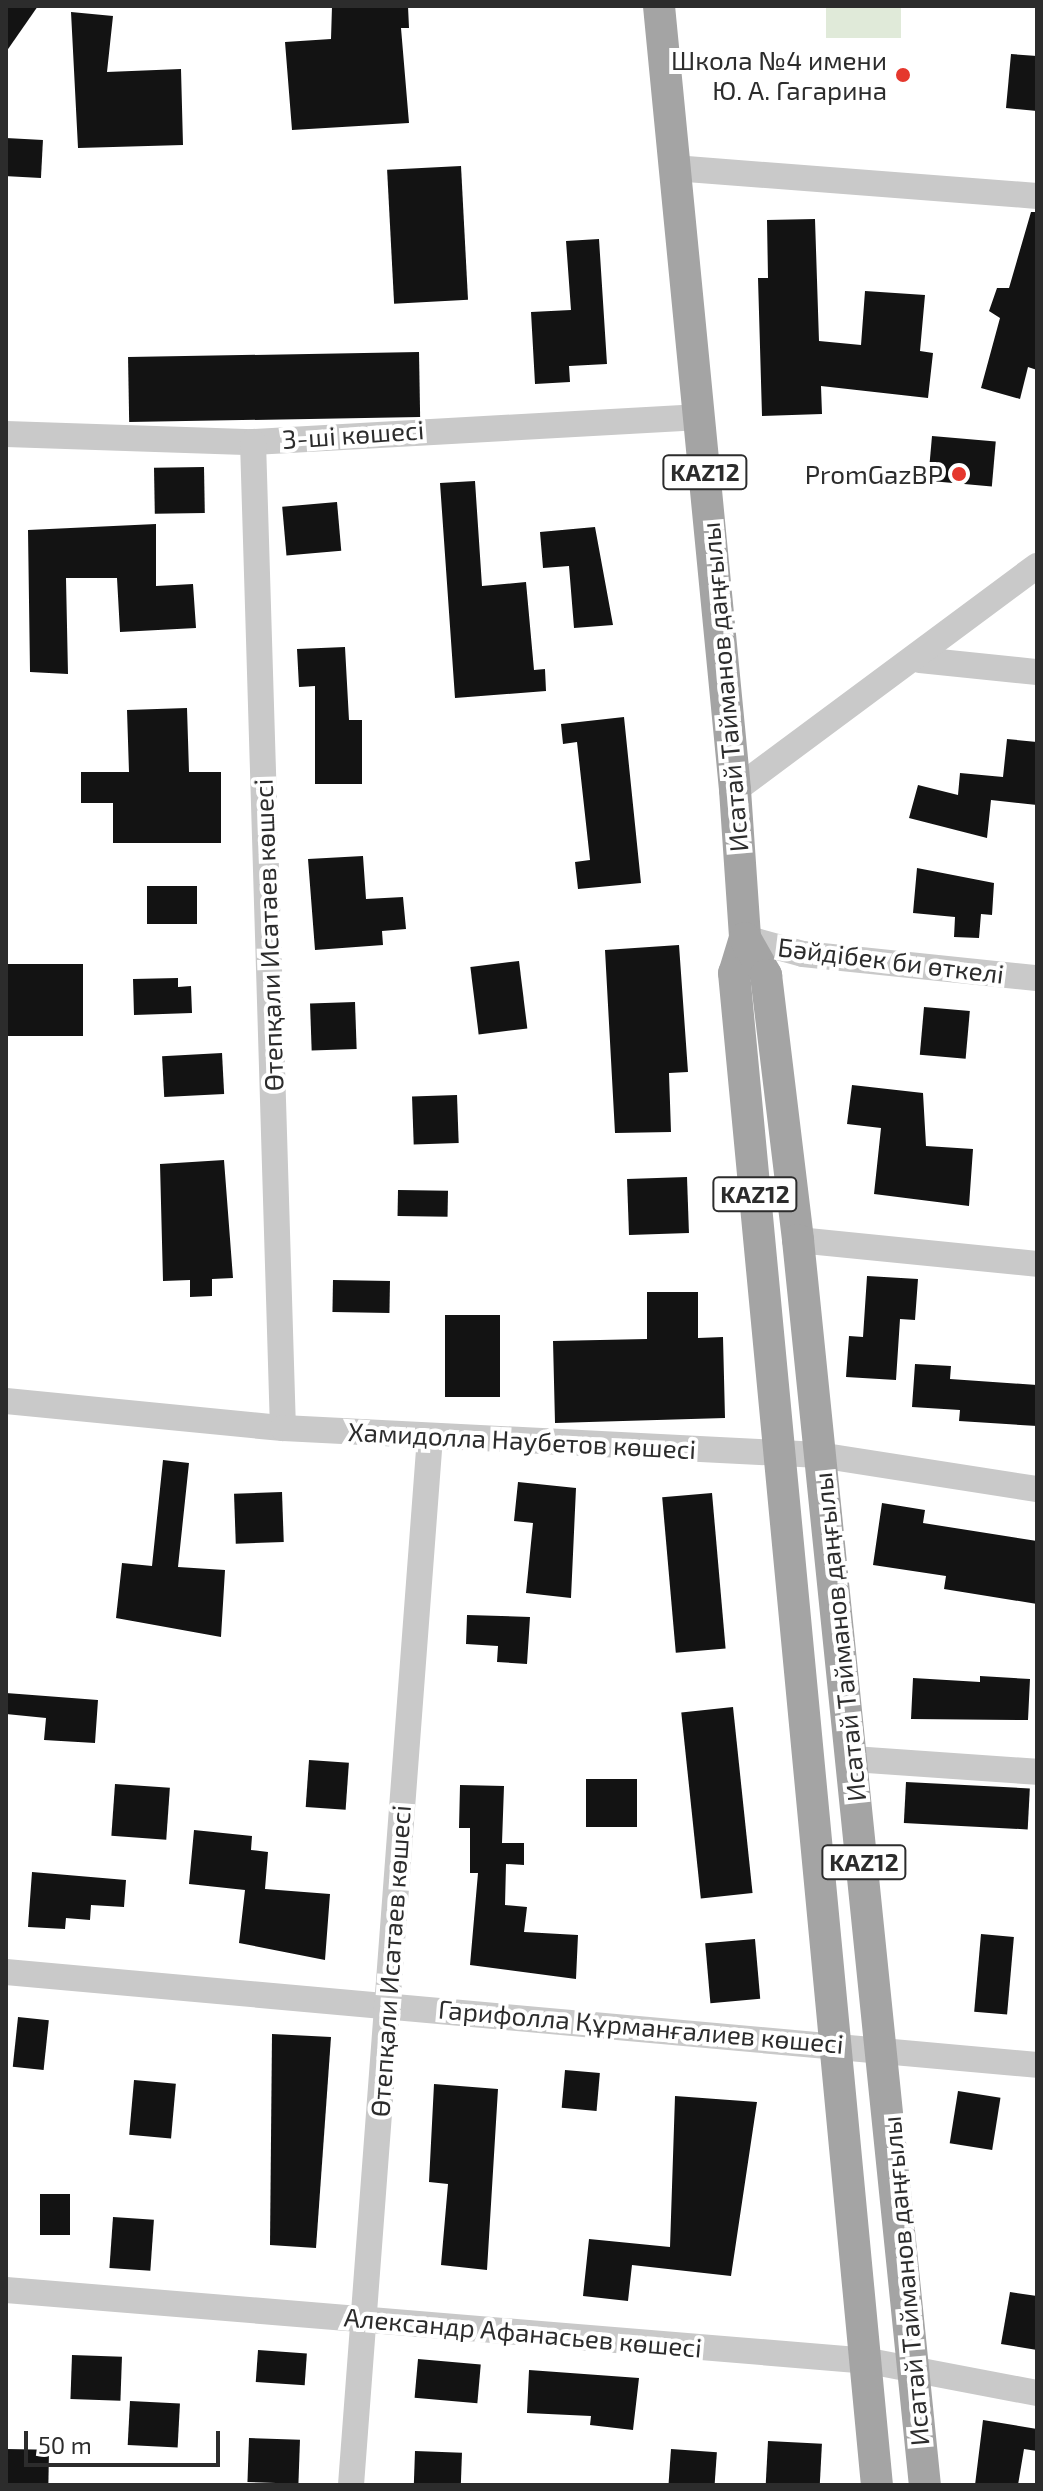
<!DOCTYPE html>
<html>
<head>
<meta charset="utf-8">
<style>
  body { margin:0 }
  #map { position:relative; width:1043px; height:2491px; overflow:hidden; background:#fff; font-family:"Exo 2",sans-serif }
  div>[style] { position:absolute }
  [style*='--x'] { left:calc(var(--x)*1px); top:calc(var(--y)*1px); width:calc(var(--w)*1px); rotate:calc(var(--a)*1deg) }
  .green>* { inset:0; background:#e0ead9; transform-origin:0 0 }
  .building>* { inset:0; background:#131313; transform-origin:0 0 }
  .minor>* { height:26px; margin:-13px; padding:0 13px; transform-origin:13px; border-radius:13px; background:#c9c9c9 }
  .major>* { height:32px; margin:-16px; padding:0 16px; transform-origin:16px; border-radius:16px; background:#a4a4a4 }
  .dots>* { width:22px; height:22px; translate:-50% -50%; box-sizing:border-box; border:4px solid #fff; border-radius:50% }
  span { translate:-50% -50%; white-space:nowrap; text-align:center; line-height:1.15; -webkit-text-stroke:8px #fff; paint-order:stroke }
  .shield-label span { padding:2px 6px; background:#fff; border:2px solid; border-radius:6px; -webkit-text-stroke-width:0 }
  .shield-label { font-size:24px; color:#2c2c2c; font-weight:700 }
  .poi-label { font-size:26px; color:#2c2c2c }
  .right { translate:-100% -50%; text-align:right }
  .street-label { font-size:26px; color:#2c2c2c }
  .frame { position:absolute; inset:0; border:8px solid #2c2c2c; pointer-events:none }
  .scale { position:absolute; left:24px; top:2431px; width:196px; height:36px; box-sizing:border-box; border:4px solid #2c2c2c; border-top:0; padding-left:10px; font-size:24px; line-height:28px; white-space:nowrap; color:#2c2c2c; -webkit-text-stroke:6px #fff; paint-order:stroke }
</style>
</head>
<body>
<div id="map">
  <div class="green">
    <div style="left:826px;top:6px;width:75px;height:32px"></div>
  </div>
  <div class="building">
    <div style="clip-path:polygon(6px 6px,38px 6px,6px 52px)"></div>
    <div style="clip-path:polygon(332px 6px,408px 6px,409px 28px,401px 28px,409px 123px,292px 130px,285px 42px,331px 39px)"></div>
    <div style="clip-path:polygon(71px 12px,113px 16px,107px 72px,181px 69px,183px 145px,78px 148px)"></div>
    <div style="clip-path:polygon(1011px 54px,1037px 56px,1037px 111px,1006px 108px)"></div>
    <div style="left:6px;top:138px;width:37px;height:38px;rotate:3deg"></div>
    <div style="left:461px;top:166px;width:134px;height:74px;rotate:87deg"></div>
    <div style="clip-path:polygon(1031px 212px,1037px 212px,1037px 370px,1028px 367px,1020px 399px,981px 388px,1000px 318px,989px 311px,997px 288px,1009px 288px)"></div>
    <div style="clip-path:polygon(815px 219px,819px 341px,861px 345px,865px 291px,925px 295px,920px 351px,933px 353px,928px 398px,821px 386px,822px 414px,762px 416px,758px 278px,768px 278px,767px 220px)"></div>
    <div style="clip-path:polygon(599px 239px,607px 364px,569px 366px,570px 382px,535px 384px,531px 312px,571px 310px,566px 241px)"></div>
    <div style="left:419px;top:352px;width:65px;height:291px;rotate:89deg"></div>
    <div style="left:932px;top:436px;width:64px;height:45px;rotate:5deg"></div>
    <div style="left:204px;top:467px;width:46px;height:50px;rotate:89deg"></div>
    <div style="clip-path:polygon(475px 481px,482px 586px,526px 582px,534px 670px,545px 669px,546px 691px,455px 698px,440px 483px)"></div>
    <div style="left:337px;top:502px;width:49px;height:55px;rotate:85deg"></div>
    <div style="clip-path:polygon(156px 524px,156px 586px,193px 584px,196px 628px,120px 632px,117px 578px,66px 578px,68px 674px,30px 672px,28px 530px)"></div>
    <div style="clip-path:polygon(595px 527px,613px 625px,574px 628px,569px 566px,543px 568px,540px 532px)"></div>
    <div style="clip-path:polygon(345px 647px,349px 720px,362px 720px,362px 784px,315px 784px,315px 686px,299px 687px,297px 649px)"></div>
    <div style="clip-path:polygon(187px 708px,189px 772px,221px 772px,221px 843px,113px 843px,113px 803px,81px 803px,81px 772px,129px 772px,127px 710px)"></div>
    <div style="clip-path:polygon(624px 717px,641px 883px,578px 889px,575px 862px,590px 860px,577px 742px,563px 744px,561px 724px)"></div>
    <div style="clip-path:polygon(1007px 739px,1037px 742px,1037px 805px,991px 800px,987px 838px,909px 818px,918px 785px,958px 795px,960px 773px,1003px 777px)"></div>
    <div style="clip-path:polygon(363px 856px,366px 899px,403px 897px,406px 929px,382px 931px,383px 945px,315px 950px,308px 859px)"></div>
    <div style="clip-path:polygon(917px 868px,994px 883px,992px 915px,981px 914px,979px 938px,954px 937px,955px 917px,913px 913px)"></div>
    <div style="left:147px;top:886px;width:50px;height:38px"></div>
    <div style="clip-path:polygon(679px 945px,688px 1072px,669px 1073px,671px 1132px,615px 1133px,605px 950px)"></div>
    <div style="left:519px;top:961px;width:68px;height:49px;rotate:83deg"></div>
    <div style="left:6px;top:964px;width:77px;height:72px"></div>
    <div style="clip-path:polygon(178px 978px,178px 987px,191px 986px,192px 1013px,134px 1015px,133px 979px)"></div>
    <div style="left:355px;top:1002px;width:47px;height:45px;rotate:88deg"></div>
    <div style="left:924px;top:1007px;width:46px;height:48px;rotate:5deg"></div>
    <div style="left:222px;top:1053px;width:41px;height:60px;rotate:87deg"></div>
    <div style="clip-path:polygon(852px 1085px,923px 1093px,926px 1146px,973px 1149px,969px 1206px,874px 1194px,881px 1128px,847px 1124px)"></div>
    <div style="left:457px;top:1095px;width:48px;height:45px;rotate:88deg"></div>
    <div style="clip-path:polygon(224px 1160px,233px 1278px,212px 1279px,212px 1296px,190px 1297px,190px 1280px,163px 1281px,160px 1164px)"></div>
    <div style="left:687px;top:1177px;width:56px;height:60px;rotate:88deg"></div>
    <div style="left:398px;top:1190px;width:50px;height:26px;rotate:1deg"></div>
    <div style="clip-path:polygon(867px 1276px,918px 1279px,915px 1320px,900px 1319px,896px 1380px,846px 1377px,849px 1336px,863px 1337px)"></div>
    <div style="left:333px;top:1280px;width:57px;height:32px;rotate:1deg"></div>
    <div style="clip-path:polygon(647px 1292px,698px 1292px,698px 1338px,723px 1337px,725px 1418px,555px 1423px,553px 1341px,647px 1339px)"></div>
    <div style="left:445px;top:1315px;width:55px;height:82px"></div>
    <div style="clip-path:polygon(915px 1364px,951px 1366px,950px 1379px,1037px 1385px,1037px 1426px,959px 1421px,960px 1410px,912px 1407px)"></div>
    <div style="clip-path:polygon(163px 1460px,189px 1463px,178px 1567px,225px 1570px,221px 1637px,116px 1618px,122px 1563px,152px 1566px)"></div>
    <div style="clip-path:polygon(518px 1482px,576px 1488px,571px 1598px,526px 1593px,533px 1523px,514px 1521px)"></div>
    <div style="left:282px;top:1492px;width:50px;height:48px;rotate:88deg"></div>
    <div style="left:712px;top:1493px;width:156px;height:50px;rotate:85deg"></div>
    <div style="clip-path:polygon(882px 1503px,925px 1510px,923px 1523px,1037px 1541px,1037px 1604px,944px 1589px,946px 1576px,873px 1565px)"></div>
    <div style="clip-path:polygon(467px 1615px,530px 1617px,527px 1664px,497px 1662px,498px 1646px,466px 1644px)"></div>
    <div style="clip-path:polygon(980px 1676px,1030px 1679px,1028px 1720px,911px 1719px,913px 1678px,980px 1682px)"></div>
    <div style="clip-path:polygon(6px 1693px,98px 1700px,95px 1743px,44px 1740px,46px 1718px,6px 1714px)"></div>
    <div style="left:733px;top:1707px;width:187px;height:52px;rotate:84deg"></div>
    <div style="left:309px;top:1760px;width:40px;height:47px;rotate:4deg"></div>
    <div style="left:637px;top:1779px;width:48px;height:51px;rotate:90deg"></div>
    <div style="left:906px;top:1782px;width:124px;height:41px;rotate:3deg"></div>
    <div style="left:115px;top:1784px;width:55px;height:52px;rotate:4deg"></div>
    <div style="clip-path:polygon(460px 1785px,504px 1786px,502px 1843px,524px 1843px,524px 1865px,506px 1864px,505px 1905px,527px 1907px,524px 1932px,578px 1935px,576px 1979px,470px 1965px,478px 1873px,470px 1873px,470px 1828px,459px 1828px)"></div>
    <div style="clip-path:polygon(194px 1830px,252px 1836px,251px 1850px,268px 1852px,265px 1889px,330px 1894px,325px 1960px,239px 1943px,245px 1890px,189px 1884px)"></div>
    <div style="clip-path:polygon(32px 1872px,126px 1880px,124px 1907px,91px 1905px,90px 1920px,66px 1918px,65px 1929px,28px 1927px)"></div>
    <div style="left:981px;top:1934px;width:33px;height:78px;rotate:5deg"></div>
    <div style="left:755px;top:1939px;width:60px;height:50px;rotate:85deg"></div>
    <div style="left:18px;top:2017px;width:31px;height:50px;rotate:6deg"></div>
    <div style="clip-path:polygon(272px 2034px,331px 2037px,316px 2248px,270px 2245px)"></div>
    <div style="left:565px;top:2070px;width:35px;height:38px;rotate:5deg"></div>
    <div style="left:134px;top:2080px;width:42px;height:55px;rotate:5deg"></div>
    <div style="clip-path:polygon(434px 2084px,498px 2089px,487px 2270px,441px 2265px,448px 2184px,429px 2182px)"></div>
    <div style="left:958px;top:2091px;width:43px;height:53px;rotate:9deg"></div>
    <div style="clip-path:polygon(675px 2096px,757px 2102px,731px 2276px,632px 2265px,628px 2301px,583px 2296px,589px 2239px,670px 2247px)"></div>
    <div style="left:40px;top:2194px;width:30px;height:41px"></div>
    <div style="left:113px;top:2217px;width:41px;height:51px;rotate:4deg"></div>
    <div style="clip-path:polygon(1010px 2292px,1037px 2296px,1037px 2350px,1001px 2344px)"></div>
    <div style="left:258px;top:2350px;width:49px;height:32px;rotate:4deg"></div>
    <div style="left:72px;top:2355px;width:50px;height:44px;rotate:2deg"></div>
    <div style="left:418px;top:2359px;width:63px;height:39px;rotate:5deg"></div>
    <div style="clip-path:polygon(529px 2370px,639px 2378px,633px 2430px,590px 2425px,591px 2416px,527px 2413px)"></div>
    <div style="left:130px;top:2401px;width:50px;height:44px;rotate:3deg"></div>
    <div style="clip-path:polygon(983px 2420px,1037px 2429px,1037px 2451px,1024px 2449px,1018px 2485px,975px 2485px)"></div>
    <div style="left:249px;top:2438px;width:51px;height:44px;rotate:2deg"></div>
    <div style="left:768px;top:2441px;width:54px;height:44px;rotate:3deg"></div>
    <div style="left:6px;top:2449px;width:43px;height:36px;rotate:1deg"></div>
    <div style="left:671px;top:2449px;width:46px;height:36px;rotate:4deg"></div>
    <div style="left:415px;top:2451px;width:47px;height:34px;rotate:2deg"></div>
  </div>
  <div class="minor">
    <div style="--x:674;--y:168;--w:364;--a:4.4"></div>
    <div style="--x:6;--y:434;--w:247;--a:1.9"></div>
    <div style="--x:253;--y:442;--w:448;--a:-3.2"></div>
    <div style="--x:253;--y:442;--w:986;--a:88.26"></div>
    <div style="--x:920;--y:660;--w:118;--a:5.9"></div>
    <div style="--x:735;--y:790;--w:376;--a:-36.6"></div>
    <div style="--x:745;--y:938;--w:60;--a:15.4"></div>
    <div style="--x:803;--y:954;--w:235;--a:5.9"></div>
    <div style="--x:798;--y:1240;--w:240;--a:5.7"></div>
    <div style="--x:6;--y:1401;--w:278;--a:5.6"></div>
    <div style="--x:283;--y:1428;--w:537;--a:2.88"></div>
    <div style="--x:819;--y:1455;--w:221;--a:8.9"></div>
    <div style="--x:853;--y:1759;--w:184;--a:4"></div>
    <div style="--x:6;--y:1972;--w:1035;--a:5.15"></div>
    <div style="--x:6;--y:2290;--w:866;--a:4.7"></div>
    <div style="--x:869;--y:2361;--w:171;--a:10.8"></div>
    <div style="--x:351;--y:2485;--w:1051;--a:-85.69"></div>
  </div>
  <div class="major">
    <div style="--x:659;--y:6;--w:788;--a:84.46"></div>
    <div style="--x:735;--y:790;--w:148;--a:86.1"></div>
    <div style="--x:745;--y:938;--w:37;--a:107"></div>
    <div style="--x:734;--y:973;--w:1519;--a:84.6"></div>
    <div style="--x:745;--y:938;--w:43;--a:60.4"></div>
    <div style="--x:766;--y:975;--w:267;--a:83.1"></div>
    <div style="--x:798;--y:1240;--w:1251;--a:84.18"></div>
  </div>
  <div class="dots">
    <div style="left:903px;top:75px;background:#e5372d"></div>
    <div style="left:959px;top:474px;background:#e5372d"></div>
  </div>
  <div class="shield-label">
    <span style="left:705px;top:472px">KAZ12</span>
    <span style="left:755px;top:1194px">KAZ12</span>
    <span style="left:864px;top:1862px">KAZ12</span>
  </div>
  <div class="poi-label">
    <span class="right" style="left:887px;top:75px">Школа №4 имени<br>Ю. А. Гагарина</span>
    <span class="right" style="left:943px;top:474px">PromGazBP</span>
  </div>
  <div class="street-label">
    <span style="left:353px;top:434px;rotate:-4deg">3-ші көшесі</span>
    <span style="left:724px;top:687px;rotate:-95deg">Исатай Тайманов даңғылы</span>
    <span style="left:268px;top:935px;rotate:-92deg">Өтепқали Исатаев көшесі</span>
    <span style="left:891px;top:960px;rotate:7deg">Бәйдібек би өткелі</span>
    <span style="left:522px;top:1440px;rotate:3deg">Хамидолла Наубетов көшесі</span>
    <span style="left:839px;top:1637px;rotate:-96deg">Исатай Тайманов даңғылы</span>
    <span style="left:390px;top:1961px;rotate:-86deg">Өтепқали Исатаев көшесі</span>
    <span style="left:641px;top:2026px;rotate:5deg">Гарифолла Құрманғалиев көшесі</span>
    <span style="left:905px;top:2281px;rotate:-95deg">Исатай Тайманов даңғылы</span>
    <span style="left:523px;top:2332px;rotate:5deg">Александр Афанасьев көшесі</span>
  </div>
  <div class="frame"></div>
  <div class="scale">50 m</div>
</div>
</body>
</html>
